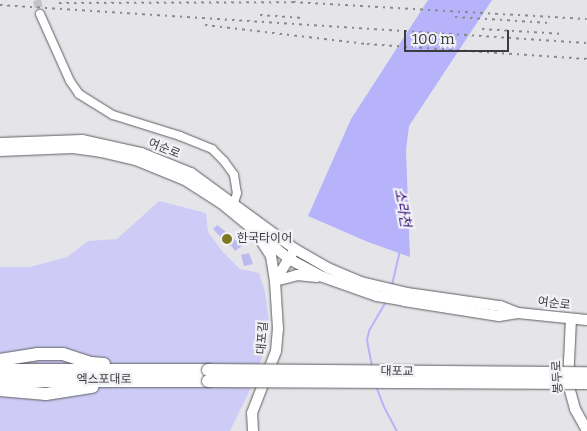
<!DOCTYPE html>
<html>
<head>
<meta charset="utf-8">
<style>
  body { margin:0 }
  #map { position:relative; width:587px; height:431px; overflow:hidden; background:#e5e5e9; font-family:Bitter,"Noto Sans KR",serif }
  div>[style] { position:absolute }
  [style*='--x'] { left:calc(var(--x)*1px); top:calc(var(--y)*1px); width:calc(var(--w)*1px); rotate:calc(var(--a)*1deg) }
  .green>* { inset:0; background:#ceccf6 }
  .water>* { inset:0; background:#b7b3fb }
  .stream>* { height:2px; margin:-1px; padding:0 1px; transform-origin:1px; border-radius:1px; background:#b7b3fb }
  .building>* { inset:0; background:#bdbaf0 }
  .minor-tunnel>* { height:8px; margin-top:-4px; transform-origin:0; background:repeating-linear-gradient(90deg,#c3c3c7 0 8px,transparent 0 12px) }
  .roads { filter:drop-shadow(0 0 1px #5e5e62) drop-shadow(0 0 1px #5e5e62) }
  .minor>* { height:8px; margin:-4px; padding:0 4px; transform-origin:4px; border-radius:4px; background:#fff }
  .tertiary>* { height:10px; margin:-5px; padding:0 5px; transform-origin:5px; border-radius:5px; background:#fff }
  .trunk>* { height:12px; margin:-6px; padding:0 6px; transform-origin:6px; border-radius:6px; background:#fff }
  .rail>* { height:2px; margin-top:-1px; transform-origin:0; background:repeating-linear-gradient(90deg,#89898c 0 2.5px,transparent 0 7.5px) }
  .bridges { filter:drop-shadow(0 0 1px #5e5e62) drop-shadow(0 0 1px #5e5e62) }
  .trunk-bridge>* { height:12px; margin:-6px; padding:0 6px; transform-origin:6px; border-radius:6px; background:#fff }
  .dots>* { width:14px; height:14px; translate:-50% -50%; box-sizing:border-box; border:2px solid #f2f2f6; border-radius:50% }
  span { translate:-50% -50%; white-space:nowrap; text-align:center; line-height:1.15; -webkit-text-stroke:4.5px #f2f2f6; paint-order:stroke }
  .street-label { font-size:12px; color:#3c3c3e }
  .poi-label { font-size:12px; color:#3c3c3e }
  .left { translate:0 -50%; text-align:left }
  .water-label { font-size:14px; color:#2c0772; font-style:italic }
  .scale { position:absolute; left:404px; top:30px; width:105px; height:22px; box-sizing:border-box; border:2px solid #3c3c3e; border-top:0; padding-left:6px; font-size:15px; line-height:18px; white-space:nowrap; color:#3c3c3e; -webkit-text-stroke:4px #f2f2f6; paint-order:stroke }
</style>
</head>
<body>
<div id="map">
  <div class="green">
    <div style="clip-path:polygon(159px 201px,206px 213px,208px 232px,223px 252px,240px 269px,259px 273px,265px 292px,269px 323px,267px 344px,249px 392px,230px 431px,0 431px,0 267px,30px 267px,67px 257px,88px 241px,117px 239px)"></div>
  </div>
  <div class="water">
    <div style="clip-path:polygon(428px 0,492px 0,409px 126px,406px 150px,410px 257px,368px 242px,308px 216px,351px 119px)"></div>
  </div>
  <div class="stream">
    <div style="--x:392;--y:285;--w:32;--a:-77"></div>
    <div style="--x:372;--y:366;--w:26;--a:-101"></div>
    <div style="--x:367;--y:340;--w:9;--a:-77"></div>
    <div style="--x:369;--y:331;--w:34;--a:-60"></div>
    <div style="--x:376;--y:386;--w:22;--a:69"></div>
    <div style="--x:384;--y:407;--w:27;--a:62"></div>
  </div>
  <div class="building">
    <div style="clip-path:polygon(217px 225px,225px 231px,242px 246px,235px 251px,231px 245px,230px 247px,213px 229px)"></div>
    <div style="clip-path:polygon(249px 253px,253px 264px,244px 266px,241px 255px)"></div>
  </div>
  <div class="minor-tunnel">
    <div style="--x:37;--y:0;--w:14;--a:78"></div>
  </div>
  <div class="roads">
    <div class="minor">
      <div style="--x:40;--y:14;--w:73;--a:65.9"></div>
      <div style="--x:70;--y:81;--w:16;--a:55"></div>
      <div style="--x:79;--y:94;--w:40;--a:32"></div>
      <div style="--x:113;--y:115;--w:70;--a:17.4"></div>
      <div style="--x:180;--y:136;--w:35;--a:22"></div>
      <div style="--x:212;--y:149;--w:17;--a:45"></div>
      <div style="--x:224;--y:161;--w:17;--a:54"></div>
      <div style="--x:234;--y:175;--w:18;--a:81"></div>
      <div style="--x:237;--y:193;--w:10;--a:107"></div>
    </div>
    <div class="tertiary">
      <div style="--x:0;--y:143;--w:82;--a:-2.1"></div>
      <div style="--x:82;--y:140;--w:60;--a:12.4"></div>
      <div style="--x:141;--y:153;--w:54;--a:21.8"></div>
      <div style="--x:191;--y:173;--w:129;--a:36.2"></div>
      <div style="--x:295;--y:249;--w:38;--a:30"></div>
      <div style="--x:328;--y:268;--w:36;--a:23"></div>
      <div style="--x:361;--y:282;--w:47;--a:13.4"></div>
      <div style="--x:407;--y:293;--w:94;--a:8"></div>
      <div style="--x:500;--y:306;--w:19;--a:21"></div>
      <div style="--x:518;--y:313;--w:69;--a:5.8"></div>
      <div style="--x:0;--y:151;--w:73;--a:-2.4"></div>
      <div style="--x:73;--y:148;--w:28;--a:8"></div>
      <div style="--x:101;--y:152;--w:36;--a:13"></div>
      <div style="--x:136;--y:160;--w:53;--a:22.2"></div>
      <div style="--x:185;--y:180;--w:43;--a:32.6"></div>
      <div style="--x:221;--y:203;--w:88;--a:39.5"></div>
      <div style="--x:289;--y:259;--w:38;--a:28"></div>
      <div style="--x:323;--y:277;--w:57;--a:19.4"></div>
      <div style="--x:377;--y:296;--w:27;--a:10"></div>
      <div style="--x:404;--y:301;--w:96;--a:9"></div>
      <div style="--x:499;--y:316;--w:19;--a:-9"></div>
      <div style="--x:262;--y:242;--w:17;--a:57"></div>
      <div style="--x:271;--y:256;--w:25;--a:81"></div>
      <div style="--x:275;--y:281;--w:23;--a:-15"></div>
      <div style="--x:297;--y:275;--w:20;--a:6"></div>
      <div style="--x:571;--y:319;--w:64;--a:92.7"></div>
      <div style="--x:568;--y:383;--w:27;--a:75"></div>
      <div style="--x:575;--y:409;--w:25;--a:61"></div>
      <div style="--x:253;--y:431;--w:18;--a:-93"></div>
      <div style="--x:252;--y:413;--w:66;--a:-68.8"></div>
      <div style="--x:276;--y:351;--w:22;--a:-85"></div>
      <div style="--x:278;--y:329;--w:48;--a:-93.6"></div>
      <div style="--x:275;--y:281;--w:32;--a:-58"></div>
    </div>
    <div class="trunk">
      <div style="--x:0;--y:360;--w:37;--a:-9"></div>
      <div style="--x:37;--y:354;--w:26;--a:0"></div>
      <div style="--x:63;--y:354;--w:29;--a:18"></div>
      <div style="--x:91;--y:363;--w:13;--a:4"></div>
      <div style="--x:0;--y:370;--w:208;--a:0"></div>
      <div style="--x:0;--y:381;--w:208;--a:0"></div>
      <div style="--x:0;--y:390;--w:46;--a:5"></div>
      <div style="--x:46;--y:394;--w:47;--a:-8.7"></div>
    </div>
  </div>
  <div class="rail">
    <div style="--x:59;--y:3;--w:234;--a:-0.2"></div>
    <div style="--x:293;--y:2;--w:294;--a:3.3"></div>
    <div style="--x:0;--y:5;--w:588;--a:3.7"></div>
    <div style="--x:260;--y:15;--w:43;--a:4"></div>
    <div style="--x:455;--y:17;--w:95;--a:3.6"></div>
    <div style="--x:205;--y:25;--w:163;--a:6.7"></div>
    <div style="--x:367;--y:44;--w:221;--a:3.9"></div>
    <div style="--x:482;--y:29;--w:82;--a:3.5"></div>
  </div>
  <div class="bridges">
    <div class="trunk-bridge">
      <div style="--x:208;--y:370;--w:379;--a:0.5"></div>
      <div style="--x:208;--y:381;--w:379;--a:0.3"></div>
    </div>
  </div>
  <div class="dots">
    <div style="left:227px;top:239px;background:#7d791f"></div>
  </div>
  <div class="street-label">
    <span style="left:164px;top:149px;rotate:22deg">여순로</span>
    <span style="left:554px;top:304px;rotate:7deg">여순로</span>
    <span style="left:263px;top:338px;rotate:-85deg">대포길</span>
    <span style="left:397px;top:372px;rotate:1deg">대포교</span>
    <span style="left:558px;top:377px;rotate:-93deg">봉두로</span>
    <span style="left:104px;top:380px">엑스포대로</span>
  </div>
  <div class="poi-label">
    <span class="left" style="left:237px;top:239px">한국타이어</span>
  </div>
  <div class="water-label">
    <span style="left:402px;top:208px;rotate:80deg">소라천</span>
  </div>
  <div class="scale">100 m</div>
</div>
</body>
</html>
